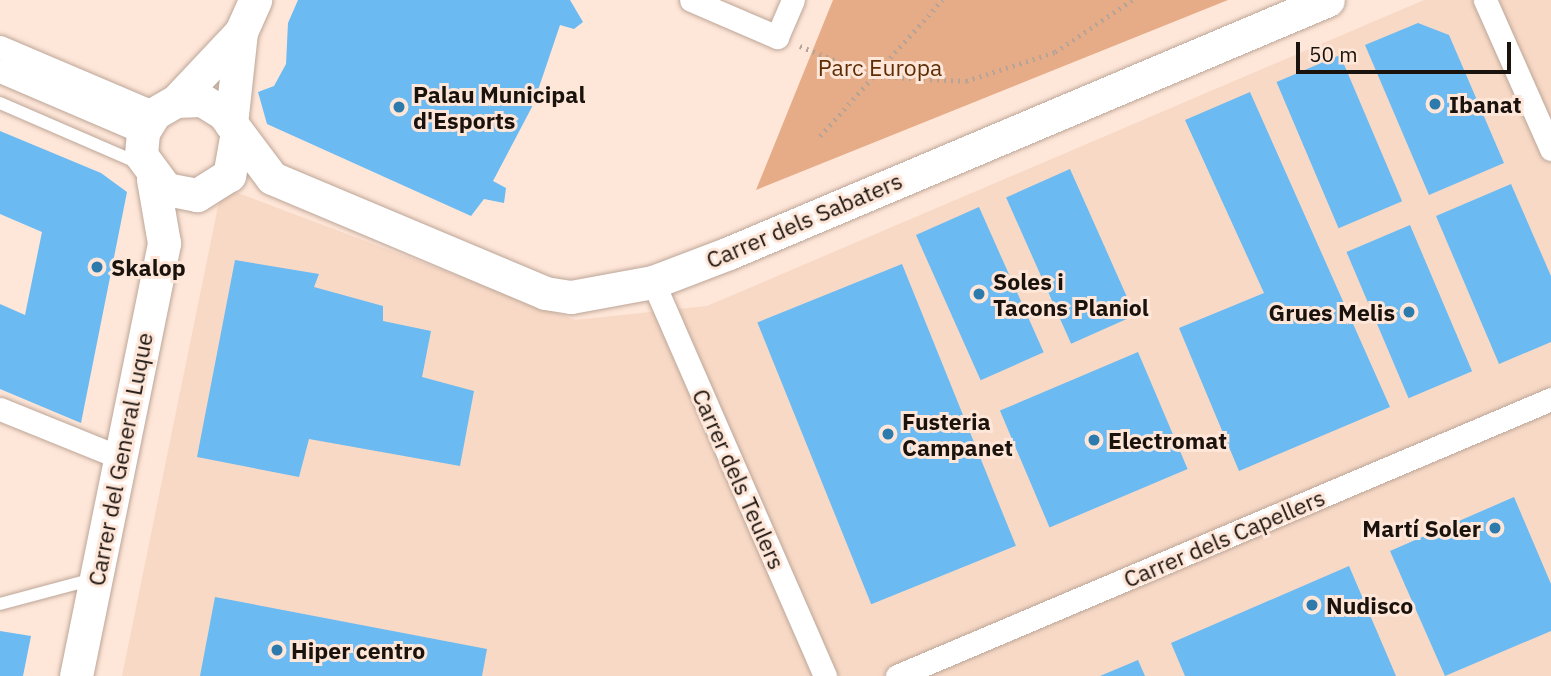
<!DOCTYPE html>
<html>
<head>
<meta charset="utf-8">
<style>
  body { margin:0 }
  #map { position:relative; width:1551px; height:676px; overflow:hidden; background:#fee6d8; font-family:"IBM Plex Sans",sans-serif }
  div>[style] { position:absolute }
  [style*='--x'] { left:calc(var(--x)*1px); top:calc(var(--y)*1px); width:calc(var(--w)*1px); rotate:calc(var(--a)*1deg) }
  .built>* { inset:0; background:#f8d9c6 }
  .green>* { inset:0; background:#e6ac88 }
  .building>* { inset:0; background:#6bbaf2; transform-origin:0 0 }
  .path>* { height:4.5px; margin-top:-2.25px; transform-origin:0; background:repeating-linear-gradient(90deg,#b7a499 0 2px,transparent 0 7px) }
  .roads { filter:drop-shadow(0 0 2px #bca698) drop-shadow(0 0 2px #bca698) }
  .lane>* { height:12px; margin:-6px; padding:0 6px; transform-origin:6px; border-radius:6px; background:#fff }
  .street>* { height:23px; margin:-11.5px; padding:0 11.5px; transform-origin:11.5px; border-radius:11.5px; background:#fff }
  .secondary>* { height:33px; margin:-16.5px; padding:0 16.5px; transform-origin:16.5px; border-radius:16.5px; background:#fff }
  .dots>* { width:19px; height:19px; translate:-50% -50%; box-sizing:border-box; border:4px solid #fee6d8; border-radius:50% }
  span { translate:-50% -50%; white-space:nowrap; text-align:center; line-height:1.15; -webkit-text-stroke:6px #fee6d8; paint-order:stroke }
  .park-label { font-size:23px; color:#5d2d05 }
  .poi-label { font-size:23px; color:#19120d; font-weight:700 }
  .left { translate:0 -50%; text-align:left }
  .right { translate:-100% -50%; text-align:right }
  .street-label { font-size:23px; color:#19120d }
  .scale { position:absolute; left:1296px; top:42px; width:215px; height:32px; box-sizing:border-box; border:4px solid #19120d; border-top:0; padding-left:9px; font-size:21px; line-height:24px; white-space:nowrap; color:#19120d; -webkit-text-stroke:5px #fee6d8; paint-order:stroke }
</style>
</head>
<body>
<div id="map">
  <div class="built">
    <div style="clip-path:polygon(1424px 0,1551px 0,1551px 676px,122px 676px,222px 187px,575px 320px,707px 306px)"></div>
  </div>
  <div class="green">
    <div style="clip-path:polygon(833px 0,1228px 0,756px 190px)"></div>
  </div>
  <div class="building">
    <div style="clip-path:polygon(298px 0,570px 0,583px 22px,574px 29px,560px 25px,533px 105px,493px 181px,506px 188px,504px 203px,484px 199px,471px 216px,267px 124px,258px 92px,274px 86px,286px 64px,288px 23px)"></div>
    <div style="clip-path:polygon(1418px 23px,1449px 35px,1504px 163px,1429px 195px,1365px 45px)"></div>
    <div style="left:1340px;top:55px;width:159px;height:69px;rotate:67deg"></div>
    <div style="clip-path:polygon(1250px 92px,1390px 407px,1239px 471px,1179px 328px,1264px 293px,1185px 120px)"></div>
    <div style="clip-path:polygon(0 131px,101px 173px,127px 192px,81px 423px,0 389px,0 304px,25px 315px,42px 232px,0 214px)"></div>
    <div style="left:1070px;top:169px;width:160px;height:70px;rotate:66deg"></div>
    <div style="clip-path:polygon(1511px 184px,1551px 276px,1551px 342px,1499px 364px,1436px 216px)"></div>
    <div style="left:979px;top:207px;width:159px;height:69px;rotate:66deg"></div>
    <div style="left:1410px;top:225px;width:159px;height:69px;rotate:67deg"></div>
    <div style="clip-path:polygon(235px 260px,319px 274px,314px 287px,383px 306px,383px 321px,431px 331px,422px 377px,474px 391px,460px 466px,309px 439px,299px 477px,197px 457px)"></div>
    <div style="left:902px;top:264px;width:304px;height:156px;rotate:68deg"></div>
    <div style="left:1138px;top:352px;width:127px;height:150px;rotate:67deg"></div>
    <div style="clip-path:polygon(1514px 497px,1551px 584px,1551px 631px,1445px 676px,1390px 551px)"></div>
    <div style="clip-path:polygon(1349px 566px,1396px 676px,1185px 676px,1171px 643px)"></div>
    <div style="clip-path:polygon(215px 597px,487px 649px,482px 676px,200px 676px)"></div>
    <div style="clip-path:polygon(0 631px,31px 636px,23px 676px,0 676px)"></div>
    <div style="clip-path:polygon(1138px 660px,1145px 676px,1100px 676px)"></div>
  </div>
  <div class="path">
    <div style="--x:800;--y:46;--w:80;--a:22.1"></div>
    <div style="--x:874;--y:76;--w:92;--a:3.1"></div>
    <div style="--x:966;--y:81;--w:94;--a:-18"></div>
    <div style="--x:1055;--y:52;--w:93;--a:-34"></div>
    <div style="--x:820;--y:136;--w:183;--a:-48.1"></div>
  </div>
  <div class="roads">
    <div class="lane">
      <div style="--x:0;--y:103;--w:154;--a:23.4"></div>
      <div style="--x:0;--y:604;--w:96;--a:-15"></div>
    </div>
    <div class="street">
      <div style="--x:691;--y:0;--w:94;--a:23.3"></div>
      <div style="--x:777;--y:37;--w:40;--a:-66.6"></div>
      <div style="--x:1485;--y:0;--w:163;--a:66.1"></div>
      <div style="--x:0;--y:47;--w:168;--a:23.1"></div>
      <div style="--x:0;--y:71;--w:155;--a:23.1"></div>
      <div style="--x:653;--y:282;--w:430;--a:66.4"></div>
      <div style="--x:0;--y:409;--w:131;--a:22"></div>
      <div style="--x:897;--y:676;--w:710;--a:-22.95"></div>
    </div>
    <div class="secondary">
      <div style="--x:176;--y:101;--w:95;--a:-46.7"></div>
      <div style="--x:231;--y:124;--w:93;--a:-83.8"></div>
      <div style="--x:241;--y:32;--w:35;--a:-66"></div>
      <div style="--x:236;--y:137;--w:39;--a:100"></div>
      <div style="--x:229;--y:175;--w:38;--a:148"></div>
      <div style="--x:197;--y:195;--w:32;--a:-169"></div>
      <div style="--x:166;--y:189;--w:42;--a:-126.3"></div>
      <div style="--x:141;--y:155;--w:23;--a:-85"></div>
      <div style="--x:143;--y:132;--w:22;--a:-58"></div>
      <div style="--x:155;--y:113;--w:24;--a:-30"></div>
      <div style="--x:176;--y:101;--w:26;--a:-2"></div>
      <div style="--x:202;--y:100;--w:26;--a:32"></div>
      <div style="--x:224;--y:114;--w:80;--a:53.1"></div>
      <div style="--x:272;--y:178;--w:296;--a:22.8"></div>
      <div style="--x:545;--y:293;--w:26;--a:9"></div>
      <div style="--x:571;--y:297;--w:83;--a:-10.4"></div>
      <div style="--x:653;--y:282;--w:81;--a:-20.9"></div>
      <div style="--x:729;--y:253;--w:650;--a:-22.9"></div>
      <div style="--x:76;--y:676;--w:442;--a:-78.5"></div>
      <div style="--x:164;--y:243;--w:65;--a:-99.8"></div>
    </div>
  </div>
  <div class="dots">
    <div style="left:1435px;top:104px;background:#2d7aad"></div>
    <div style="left:399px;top:107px;background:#2d7aad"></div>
    <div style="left:97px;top:267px;background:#2d7aad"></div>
    <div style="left:979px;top:294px;background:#2d7aad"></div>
    <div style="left:1409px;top:312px;background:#2d7aad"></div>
    <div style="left:888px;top:434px;background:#2d7aad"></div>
    <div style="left:1094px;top:440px;background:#2d7aad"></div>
    <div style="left:1495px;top:528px;background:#2d7aad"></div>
    <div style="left:1312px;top:605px;background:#2d7aad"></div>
    <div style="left:277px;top:650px;background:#2d7aad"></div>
  </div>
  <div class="park-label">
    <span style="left:880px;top:67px">Parc Europa</span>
  </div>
  <div class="poi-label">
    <span class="left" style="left:413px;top:107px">Palau Municipal<br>d'Esports</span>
    <span class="left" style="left:1449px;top:104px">Ibanat</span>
    <span class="left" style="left:111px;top:267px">Skalop</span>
    <span class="left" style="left:993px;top:294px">Soles i<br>Tacons Planiol</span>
    <span class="right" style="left:1395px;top:312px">Grues Melis</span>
    <span class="left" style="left:902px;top:434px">Fusteria<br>Campanet</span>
    <span class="left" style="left:1108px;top:440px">Electromat</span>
    <span class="right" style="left:1481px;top:528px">Martí Soler</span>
    <span class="left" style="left:1326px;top:605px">Nudisco</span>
    <span class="left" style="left:291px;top:650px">Hiper centro</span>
  </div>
  <div class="street-label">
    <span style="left:804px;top:220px;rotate:-23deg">Carrer dels Sabaters</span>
    <span style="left:120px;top:459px;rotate:-79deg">Carrer del General Luque</span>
    <span style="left:739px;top:479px;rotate:66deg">Carrer dels Teulers</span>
    <span style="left:1224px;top:538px;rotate:-23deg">Carrer dels Capellers</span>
  </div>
  <div class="scale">50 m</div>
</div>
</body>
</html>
